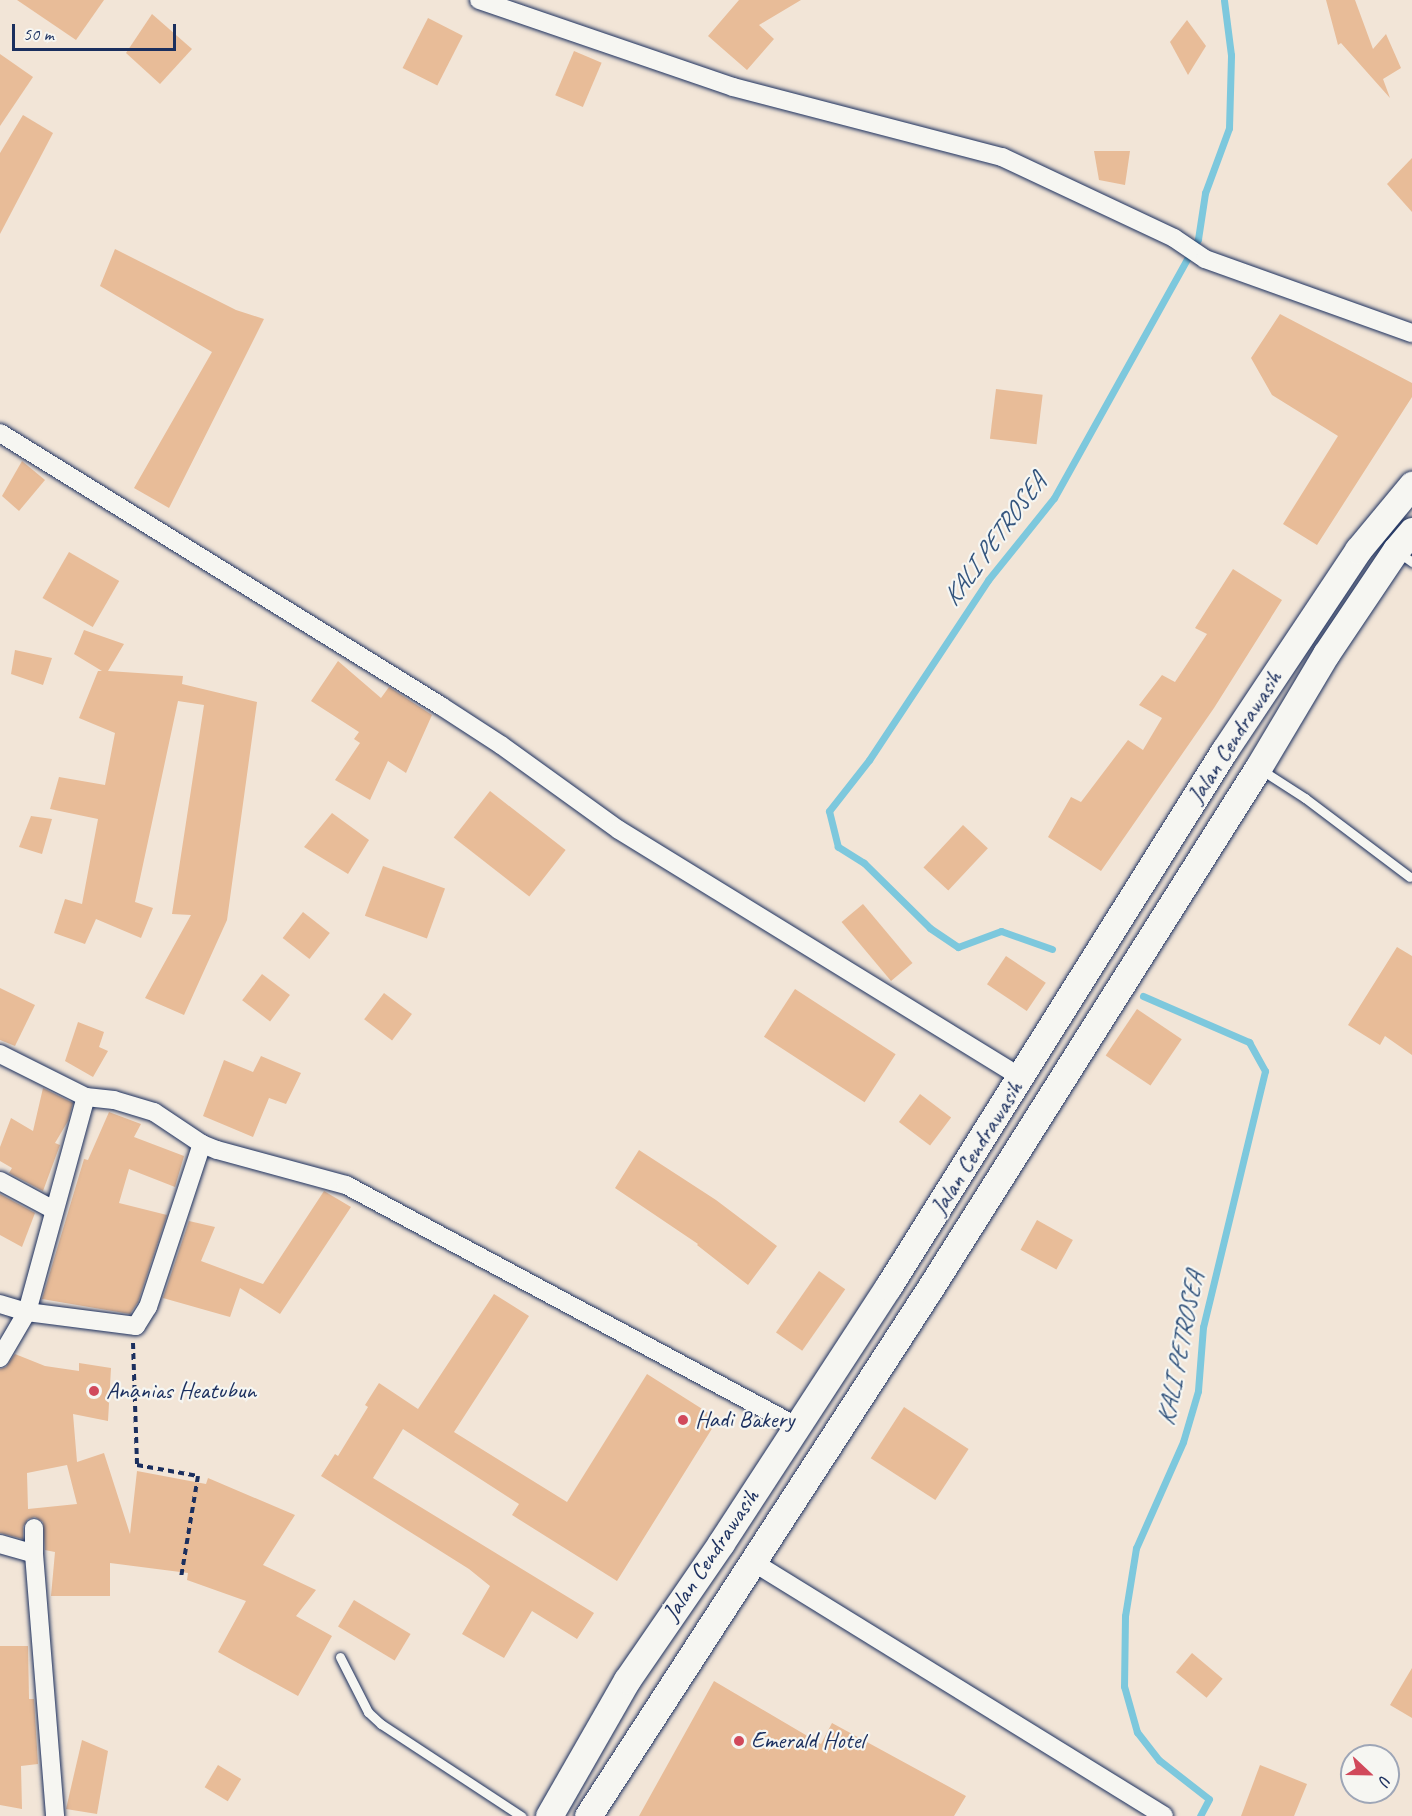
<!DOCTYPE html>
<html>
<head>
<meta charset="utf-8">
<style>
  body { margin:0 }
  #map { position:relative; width:1412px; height:1816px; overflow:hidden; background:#f2e5d7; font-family:Caveat,sans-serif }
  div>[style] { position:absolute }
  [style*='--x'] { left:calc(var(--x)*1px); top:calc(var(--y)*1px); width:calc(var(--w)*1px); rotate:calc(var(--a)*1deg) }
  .stream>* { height:7px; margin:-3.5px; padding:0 3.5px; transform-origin:3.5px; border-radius:3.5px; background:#7dc8dd }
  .building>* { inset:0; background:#e8bc98; transform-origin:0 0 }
  .path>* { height:4px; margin-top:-2px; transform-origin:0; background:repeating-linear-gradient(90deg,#1b2f5e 0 6px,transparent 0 10.5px) }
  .roads { filter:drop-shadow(0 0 2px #1b2f5e) drop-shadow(0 0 2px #1b2f5e) }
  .service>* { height:9px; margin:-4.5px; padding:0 4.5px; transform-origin:4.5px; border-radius:4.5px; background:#f6f6f2 }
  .minor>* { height:18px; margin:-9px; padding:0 9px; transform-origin:9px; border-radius:9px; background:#f6f6f2 }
  .secondary>* { height:27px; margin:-13.5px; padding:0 13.5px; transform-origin:13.5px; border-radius:13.5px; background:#f6f6f2 }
  .dots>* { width:16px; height:16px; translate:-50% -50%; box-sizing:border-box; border:3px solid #f6f6f2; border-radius:50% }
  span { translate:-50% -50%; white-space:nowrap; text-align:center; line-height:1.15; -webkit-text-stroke:4.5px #f6f6f2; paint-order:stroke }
  .street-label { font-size:24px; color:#1b2f5e }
  .poi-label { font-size:24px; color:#1b2f5e }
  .left { translate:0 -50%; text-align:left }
  .water-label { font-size:26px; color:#34557e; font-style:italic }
  .north { position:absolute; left:1340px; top:1744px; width:60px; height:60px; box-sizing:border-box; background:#f6f6f2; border:2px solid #9ea6b7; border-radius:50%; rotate:112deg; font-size:16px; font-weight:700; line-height:24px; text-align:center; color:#1b2f5e }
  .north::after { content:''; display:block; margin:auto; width:21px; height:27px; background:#d1495b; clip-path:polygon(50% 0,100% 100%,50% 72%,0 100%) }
  .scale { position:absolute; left:12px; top:24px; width:164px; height:27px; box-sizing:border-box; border:3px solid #1b2f5e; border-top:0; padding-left:8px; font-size:18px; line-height:21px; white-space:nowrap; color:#1b2f5e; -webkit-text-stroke:4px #f6f6f2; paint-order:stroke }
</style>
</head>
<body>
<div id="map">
  <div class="stream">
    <div style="--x:1052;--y:949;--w:54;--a:-160.6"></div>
    <div style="--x:1001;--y:931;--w:46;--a:159.6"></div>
    <div style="--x:958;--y:947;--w:34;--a:-146"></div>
    <div style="--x:930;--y:928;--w:93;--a:-135.4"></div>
    <div style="--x:864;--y:863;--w:31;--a:-148"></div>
    <div style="--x:838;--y:847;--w:37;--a:-104"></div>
    <div style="--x:829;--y:811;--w:65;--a:-51.9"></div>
    <div style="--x:869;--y:760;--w:216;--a:-56.5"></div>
    <div style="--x:988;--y:580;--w:105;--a:-51.2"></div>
    <div style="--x:1054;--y:498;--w:296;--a:-60.9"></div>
    <div style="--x:1198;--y:239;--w:47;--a:-81.3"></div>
    <div style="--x:1205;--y:193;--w:69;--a:-69.7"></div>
    <div style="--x:1229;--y:128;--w:73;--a:-88.4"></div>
    <div style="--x:1231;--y:55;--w:55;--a:-97.3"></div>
    <div style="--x:1143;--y:996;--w:116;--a:23.5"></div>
    <div style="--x:1249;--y:1042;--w:33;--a:61"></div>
    <div style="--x:1265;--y:1071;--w:263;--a:103.6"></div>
    <div style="--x:1203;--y:1327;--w:64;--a:94.5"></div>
    <div style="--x:1198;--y:1391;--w:53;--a:106.4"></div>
    <div style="--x:1183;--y:1442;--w:116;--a:113.9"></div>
    <div style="--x:1136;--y:1548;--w:69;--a:99.2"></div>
    <div style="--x:1125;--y:1616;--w:70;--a:90.8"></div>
    <div style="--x:1124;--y:1686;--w:48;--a:74.2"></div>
    <div style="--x:1137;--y:1732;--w:36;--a:52"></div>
    <div style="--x:1159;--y:1760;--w:63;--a:38"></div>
    <div style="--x:1209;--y:1799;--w:19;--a:118"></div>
  </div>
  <div class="building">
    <div style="clip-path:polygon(17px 0,104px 0,76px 40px)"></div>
    <div style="clip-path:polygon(739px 0,801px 0,759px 25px,774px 39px,747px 70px,708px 36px)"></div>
    <div style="clip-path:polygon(1326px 0,1355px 0,1373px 49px,1386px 34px,1401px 68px,1383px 79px,1390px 98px,1341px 43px,1338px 45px)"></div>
    <div style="clip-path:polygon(152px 14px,192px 49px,160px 84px,126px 53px)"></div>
    <div style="left:428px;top:18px;width:39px;height:56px;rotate:27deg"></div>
    <div style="clip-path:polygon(1187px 20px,1206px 46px,1188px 75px,1170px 42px)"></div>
    <div style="left:574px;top:51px;width:30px;height:48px;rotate:23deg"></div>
    <div style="clip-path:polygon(0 54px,33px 77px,0 126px)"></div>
    <div style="clip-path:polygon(23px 115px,53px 133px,0 234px,0 153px)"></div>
    <div style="clip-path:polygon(1094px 151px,1130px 151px,1125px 185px,1099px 180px)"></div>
    <div style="clip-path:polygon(1412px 158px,1412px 212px,1387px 184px)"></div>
    <div style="clip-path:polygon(115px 249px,236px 310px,264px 319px,169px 508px,134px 488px,212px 352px,100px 286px)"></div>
    <div style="clip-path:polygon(1280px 314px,1412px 383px,1412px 397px,1317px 545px,1283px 524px,1338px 436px,1272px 395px,1251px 358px)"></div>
    <div style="left:996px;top:389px;width:47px;height:50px;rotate:7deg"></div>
    <div style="clip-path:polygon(22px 461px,45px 480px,19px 511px,2px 496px)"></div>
    <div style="left:69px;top:552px;width:58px;height:53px;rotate:30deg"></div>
    <div style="clip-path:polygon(1233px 569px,1282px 600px,1214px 708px,1101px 871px,1048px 837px,1071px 797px,1081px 802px,1128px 740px,1143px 750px,1162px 718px,1139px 705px,1162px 675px,1175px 682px,1207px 634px,1195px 628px)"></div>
    <div style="clip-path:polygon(84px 630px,124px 644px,108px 671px,183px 676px,182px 684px,257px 702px,227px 920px,184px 1015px,145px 998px,191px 915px,172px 914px,204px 705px,178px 701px,135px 902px,153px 908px,141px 938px,96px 919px,85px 944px,54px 933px,65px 899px,82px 904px,98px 819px,50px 809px,59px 777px,105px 785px,115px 733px,79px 718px,98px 671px,102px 671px,74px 654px)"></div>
    <div style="clip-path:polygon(15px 650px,52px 658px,43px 685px,11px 674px)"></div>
    <div style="clip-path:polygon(338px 661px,381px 698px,389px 687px,432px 715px,406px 773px,388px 761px,370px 800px,335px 780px,360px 743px,354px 739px,359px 732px,311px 701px)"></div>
    <div style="left:490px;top:791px;width:96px;height:59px;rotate:38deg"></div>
    <div style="clip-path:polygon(332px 813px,369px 840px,348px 874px,304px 847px)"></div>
    <div style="clip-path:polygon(31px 816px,52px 819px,42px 854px,19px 847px)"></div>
    <div style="left:963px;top:825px;width:34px;height:58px;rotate:43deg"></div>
    <div style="left:383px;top:866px;width:66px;height:53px;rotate:20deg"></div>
    <div style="left:863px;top:904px;width:77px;height:28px;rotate:50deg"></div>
    <div style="left:303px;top:912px;width:34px;height:33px;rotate:38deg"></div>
    <div style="clip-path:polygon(1397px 947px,1412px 956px,1412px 1055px,1385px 1036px,1380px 1045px,1348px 1025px)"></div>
    <div style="left:1006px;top:956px;width:48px;height:34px;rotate:34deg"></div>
    <div style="left:262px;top:974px;width:35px;height:33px;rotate:37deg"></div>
    <div style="clip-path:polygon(0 988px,35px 1005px,15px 1046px,0 1040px)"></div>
    <div style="left:795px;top:989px;width:120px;height:57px;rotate:33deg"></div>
    <div style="left:384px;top:993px;width:35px;height:33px;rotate:37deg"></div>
    <div style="left:1137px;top:1009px;width:54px;height:56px;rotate:34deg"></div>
    <div style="clip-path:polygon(78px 1022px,104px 1032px,99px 1047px,108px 1051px,93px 1077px,65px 1061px)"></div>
    <div style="clip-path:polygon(261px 1056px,301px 1073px,286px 1104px,269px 1098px,253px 1137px,203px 1116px,224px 1060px,253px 1072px)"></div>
    <div style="clip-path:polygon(43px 1088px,73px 1103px,68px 1121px,55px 1143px,60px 1145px,43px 1191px,9px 1173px,12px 1168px,0 1161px,0 1147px,11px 1118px,33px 1131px)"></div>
    <div style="left:920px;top:1094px;width:39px;height:35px;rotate:37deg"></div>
    <div style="clip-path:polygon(109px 1112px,141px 1124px,134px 1137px,184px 1156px,175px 1187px,129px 1169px,119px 1203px,167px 1215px,138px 1302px,130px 1314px,42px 1299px,84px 1159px,88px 1160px)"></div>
    <div style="clip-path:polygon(639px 1150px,716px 1200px,777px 1246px,748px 1285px,697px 1245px,698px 1244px,615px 1188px)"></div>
    <div style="clip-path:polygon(324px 1191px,351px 1207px,280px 1314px,240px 1288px,230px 1317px,163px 1298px,189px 1221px,215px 1227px,201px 1261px,263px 1284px)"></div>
    <div style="clip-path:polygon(0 1194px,35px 1213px,22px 1247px,0 1235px)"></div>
    <div style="left:1037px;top:1220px;width:41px;height:34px;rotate:29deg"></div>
    <div style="left:819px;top:1271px;width:32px;height:75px;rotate:35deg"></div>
    <div style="clip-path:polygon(494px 1294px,529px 1316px,454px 1432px,567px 1502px,647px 1374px,718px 1419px,617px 1581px,512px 1515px,519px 1504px,403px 1429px,373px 1478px,594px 1613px,577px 1639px,532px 1611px,504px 1658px,462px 1634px,490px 1586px,469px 1569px,321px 1476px,335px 1454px,338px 1456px,368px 1407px,365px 1405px,379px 1383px,418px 1409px)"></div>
    <div style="clip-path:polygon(evenodd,15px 1354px,45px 1366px,79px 1371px,79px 1363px,111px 1368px,108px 1421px,73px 1414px,77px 1462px,104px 1453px,130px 1534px,137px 1471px,206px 1484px,208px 1478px,295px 1515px,263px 1565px,316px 1590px,296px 1616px,332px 1636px,298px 1696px,218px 1652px,246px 1601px,187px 1580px,188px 1573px,110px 1563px,110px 1596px,51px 1596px,55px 1552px,45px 1550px,43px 1522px,35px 1517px,28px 1519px,23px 1527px,23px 1539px,0 1533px,0 1369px,6px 1367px,15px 1354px,67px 1465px,77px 1504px,28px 1509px,27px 1473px,67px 1465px)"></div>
    <div style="left:904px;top:1407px;width:77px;height:61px;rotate:33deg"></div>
    <div style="left:354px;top:1600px;width:66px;height:31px;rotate:31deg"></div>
    <div style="clip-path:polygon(0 1646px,28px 1646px,29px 1699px,34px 1699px,38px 1764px,21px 1766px,22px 1809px,0 1805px)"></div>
    <div style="left:1192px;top:1653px;width:40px;height:25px;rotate:40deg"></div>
    <div style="clip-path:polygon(1412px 1668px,1412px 1718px,1390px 1705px)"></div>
    <div style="clip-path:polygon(714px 1681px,821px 1744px,832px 1723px,966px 1796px,954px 1816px,639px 1816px)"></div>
    <div style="clip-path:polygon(82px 1740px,108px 1751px,97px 1814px,66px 1809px)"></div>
    <div style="left:218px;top:1765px;width:27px;height:26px;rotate:31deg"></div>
    <div style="clip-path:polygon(1260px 1765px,1307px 1784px,1294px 1816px,1241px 1816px)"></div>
  </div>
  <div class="path">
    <div style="--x:133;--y:1343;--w:122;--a:88.1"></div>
    <div style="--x:137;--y:1465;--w:62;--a:10.2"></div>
    <div style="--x:198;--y:1476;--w:103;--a:99.5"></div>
  </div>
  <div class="roads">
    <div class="service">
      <div style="--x:1397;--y:551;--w:19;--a:36"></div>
      <div style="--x:1260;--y:769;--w:54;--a:32.8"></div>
      <div style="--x:1305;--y:798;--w:131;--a:37"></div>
      <div style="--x:340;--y:1657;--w:62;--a:63"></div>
      <div style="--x:368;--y:1712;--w:18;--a:43"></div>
      <div style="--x:381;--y:1724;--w:168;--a:33.3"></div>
    </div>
    <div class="minor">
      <div style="--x:479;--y:0;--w:268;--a:18.9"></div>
      <div style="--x:733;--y:87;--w:278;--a:14.6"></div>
      <div style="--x:1002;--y:157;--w:190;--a:25.2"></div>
      <div style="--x:1174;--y:238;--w:37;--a:34"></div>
      <div style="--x:1205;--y:259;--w:220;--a:19.7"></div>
      <div style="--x:0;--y:433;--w:519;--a:31.76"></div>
      <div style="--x:441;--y:706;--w:72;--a:33"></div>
      <div style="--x:501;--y:745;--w:145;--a:35.8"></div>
      <div style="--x:619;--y:830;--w:473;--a:31.6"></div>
      <div style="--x:0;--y:1054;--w:96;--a:26.6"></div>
      <div style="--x:86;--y:1097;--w:28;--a:6"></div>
      <div style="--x:114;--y:1100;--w:42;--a:16.7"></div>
      <div style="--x:154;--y:1112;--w:58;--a:33.7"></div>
      <div style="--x:202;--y:1144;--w:16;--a:22"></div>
      <div style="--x:217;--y:1150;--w:134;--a:15.2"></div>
      <div style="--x:346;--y:1185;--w:513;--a:28.16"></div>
      <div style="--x:0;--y:1181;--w:61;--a:28.2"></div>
      <div style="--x:0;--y:1304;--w:28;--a:17"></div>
      <div style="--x:27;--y:1312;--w:110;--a:7.3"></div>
      <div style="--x:136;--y:1326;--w:22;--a:-58"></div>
      <div style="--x:148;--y:1307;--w:172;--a:-71.7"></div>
      <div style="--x:0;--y:1358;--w:53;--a:-59.6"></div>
      <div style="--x:27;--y:1312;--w:223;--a:-74.7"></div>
      <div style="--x:34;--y:1528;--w:26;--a:90"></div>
      <div style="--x:34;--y:1554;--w:263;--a:85.4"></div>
      <div style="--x:0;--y:1544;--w:35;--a:16"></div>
      <div style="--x:753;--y:1562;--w:483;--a:31.7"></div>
    </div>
    <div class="secondary">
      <div style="--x:549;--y:1816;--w:157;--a:-60.2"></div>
      <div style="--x:627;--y:1680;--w:166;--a:-55.5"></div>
      <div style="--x:721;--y:1543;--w:306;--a:-56.9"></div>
      <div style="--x:888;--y:1287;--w:633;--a:-57.92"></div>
      <div style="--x:1224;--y:751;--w:242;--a:-56.3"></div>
      <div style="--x:1358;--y:550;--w:85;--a:-50.3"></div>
      <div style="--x:588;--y:1816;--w:627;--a:-57.05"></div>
      <div style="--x:929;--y:1290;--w:617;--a:-57.78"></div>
      <div style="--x:1258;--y:768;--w:133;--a:-59.2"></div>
      <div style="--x:1326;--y:654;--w:125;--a:-56.1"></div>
      <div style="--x:1396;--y:550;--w:25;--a:-50"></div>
    </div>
  </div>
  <div class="dots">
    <div style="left:94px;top:1391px;background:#d1495b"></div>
    <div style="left:683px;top:1420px;background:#d1495b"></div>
    <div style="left:739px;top:1741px;background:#d1495b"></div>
  </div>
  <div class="street-label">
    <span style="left:1235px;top:737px;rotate:-57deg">Jalan Cendrawasih</span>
    <span style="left:977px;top:1148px;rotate:-58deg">Jalan Cendrawasih</span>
    <span style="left:711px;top:1555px;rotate:-56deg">Jalan Cendrawasih</span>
  </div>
  <div class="poi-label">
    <span class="left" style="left:106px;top:1391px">Ananias Heatubun</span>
    <span class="left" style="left:695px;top:1420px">Hadi Bakery</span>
    <span class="left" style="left:751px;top:1741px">Emerald Hotel</span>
  </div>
  <div class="water-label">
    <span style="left:994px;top:540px;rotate:-54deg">KALI PETROSEA</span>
    <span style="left:1180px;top:1349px;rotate:-79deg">KALI PETROSEA</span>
  </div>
  <div class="north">U</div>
  <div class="scale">50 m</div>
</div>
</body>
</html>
